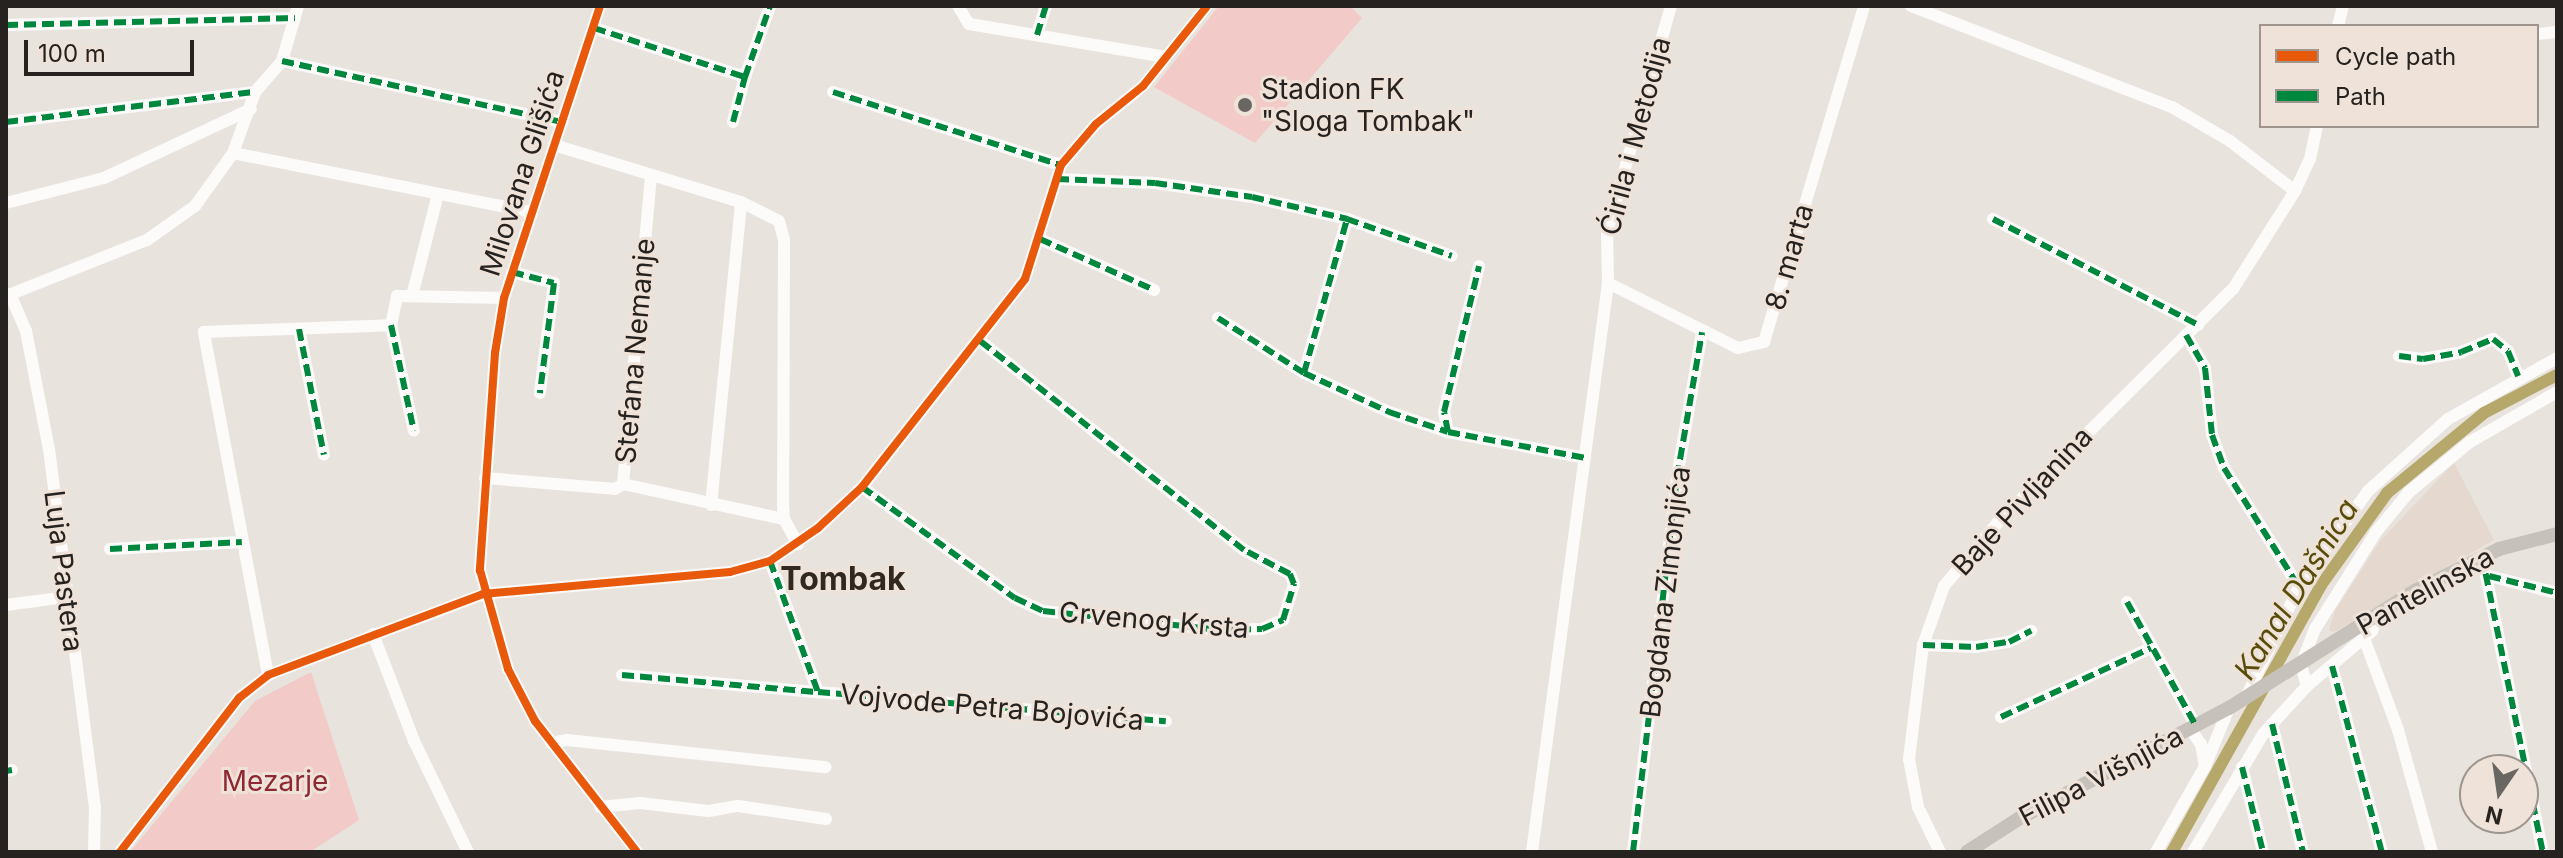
<!DOCTYPE html>
<html>
<head>
<meta charset="utf-8">
<style>
  body { margin:0 }
  #map { position:relative; width:2563px; height:858px; overflow:hidden; background:#e9e3de; font-family:Inter,sans-serif }
  div>[style] { position:absolute }
  [style*='--x'] { left:calc(var(--x)*1px); top:calc(var(--y)*1px); width:calc(var(--w)*1px); rotate:calc(var(--a)*1deg) }
  .built>* { inset:0; background:#e5d8ce }
  .green>* { inset:0; background:#f2cac7 }
  .canal>* { height:12px; margin:-6px; padding:0 6px; transform-origin:6px; border-radius:6px; background:#b5a86a }
  .minor>* { height:12px; margin:-6px; padding:0 6px; transform-origin:6px; border-radius:6px; background:#fcfbfa }
  .major>* { height:14px; margin:-7px; padding:0 7px; transform-origin:7px; border-radius:7px; background:#c6c2bb }
  .quiet>* { height:6px; margin-top:-3px; transform-origin:0; background:repeating-linear-gradient(90deg,#00873e 0 12px,transparent 0 18px) }
  .cycleway>* { height:8px; margin:-4px; padding:0 4px; transform-origin:4px; border-radius:4px; background:#e8590c }
  .dots>* { width:22px; height:22px; translate:-50% -50%; box-sizing:border-box; border:4px solid #eee2d9; border-radius:50% }
  span { translate:-50% -50%; white-space:nowrap; text-align:center; line-height:1.15; -webkit-text-stroke:6px #eee2d9; paint-order:stroke }
  .poi-label { font-size:28px; color:#26221f }
  .left { translate:0 -50%; text-align:left }
  .street-label { font-size:28px; color:#26221f }
  .park-label { font-size:28px; color:#8f2832 }
  .water-label { font-size:30px; color:#584c08; font-style:italic }
  .quarter-label { font-size:32px; color:#312821; font-weight:700 }
  .frame { position:absolute; inset:0; border:8px solid #26221f; pointer-events:none }
  .legend { position:absolute; left:2259px; top:24px; width:280px; height:104px; box-sizing:border-box; background:#eee2d9; border:2px solid #9e958f; margin:0; padding:10px 14px; list-style:none; font-size:24px; color:#26221f }
  .legend li { display:flex; align-items:center; gap:16px; height:40px }
  .legend b { width:40px; border:2px solid #9e958f }
  .north { position:absolute; left:2459px; top:754px; width:80px; height:80px; box-sizing:border-box; background:#eee2d9; border:2px solid #9e958f; border-radius:50%; rotate:193deg; font-size:22px; font-weight:700; line-height:32px; text-align:center; color:#26221f }
  .north::after { content:''; display:block; margin:auto; width:28px; height:36px; background:#6a6662; clip-path:polygon(50% 0,100% 100%,50% 72%,0 100%) }
  .scale { position:absolute; left:24px; top:40px; width:170px; height:36px; box-sizing:border-box; border:4px solid #26221f; border-top:0; padding-left:10px; font-size:24px; line-height:28px; white-space:nowrap; color:#26221f; -webkit-text-stroke:6px #eee2d9; paint-order:stroke }
</style>
</head>
<body>
<div id="map">
  <div class="built">
    <div style="clip-path:polygon(2454px 463px,2494px 540px,2334px 632px,2329px 630px,2335px 611px,2380px 541px)"></div>
  </div>
  <div class="green">
    <div style="clip-path:polygon(1219px 6px,1350px 6px,1362px 18px,1255px 143px,1154px 87px)"></div>
    <div style="clip-path:polygon(311px 672px,359px 820px,310px 852px,130px 852px,255px 701px)"></div>
  </div>
  <div class="canal">
    <div style="--x:2172;--y:852;--w:306;--a:-60.8"></div>
    <div style="--x:2321;--y:585;--w:113;--a:-54.3"></div>
    <div style="--x:2387;--y:493;--w:126;--a:-39.5"></div>
    <div style="--x:2484;--y:413;--w:82;--a:-27.5"></div>
  </div>
  <div class="minor">
    <div style="--x:600;--y:6;--w:307;--a:108.2"></div>
    <div style="--x:504;--y:298;--w:56;--a:99.3"></div>
    <div style="--x:495;--y:353;--w:218;--a:94"></div>
    <div style="--x:480;--y:570;--w:103;--a:74.2"></div>
    <div style="--x:508;--y:669;--w:59;--a:62.6"></div>
    <div style="--x:535;--y:721;--w:166;--a:52.1"></div>
    <div style="--x:958;--y:6;--w:21;--a:59"></div>
    <div style="--x:969;--y:24;--w:200;--a:9.5"></div>
    <div style="--x:1911;--y:6;--w:280;--a:21.2"></div>
    <div style="--x:2172;--y:107;--w:67;--a:30.4"></div>
    <div style="--x:2230;--y:141;--w:82;--a:37.6"></div>
    <div style="--x:6;--y:25;--w:289;--a:-1.4"></div>
    <div style="--x:2338;--y:26;--w:21;--a:-76"></div>
    <div style="--x:594;--y:28;--w:159;--a:18"></div>
    <div style="--x:745;--y:77;--w:75;--a:-70.6"></div>
    <div style="--x:2537;--y:34;--w:20;--a:-6"></div>
    <div style="--x:1037;--y:35;--w:30;--a:-73"></div>
    <div style="--x:282;--y:61;--w:287;--a:12.3"></div>
    <div style="--x:833;--y:92;--w:239;--a:17.8"></div>
    <div style="--x:6;--y:122;--w:251;--a:-6.9"></div>
    <div style="--x:733;--y:122;--w:47;--a:-75.1"></div>
    <div style="--x:554;--y:145;--w:195;--a:17"></div>
    <div style="--x:741;--y:202;--w:42;--a:26.6"></div>
    <div style="--x:779;--y:221;--w:20;--a:75"></div>
    <div style="--x:784;--y:240;--w:265;--a:90.2"></div>
    <div style="--x:783;--y:505;--w:14;--a:86"></div>
    <div style="--x:784;--y:519;--w:29;--a:61"></div>
    <div style="--x:233;--y:153;--w:303;--a:11.2"></div>
    <div style="--x:651;--y:176;--w:309;--a:95.2"></div>
    <div style="--x:623;--y:484;--w:165;--a:12.3"></div>
    <div style="--x:1057;--y:179;--w:98;--a:2.3"></div>
    <div style="--x:1155;--y:183;--w:98;--a:8.2"></div>
    <div style="--x:1252;--y:197;--w:98;--a:13"></div>
    <div style="--x:1347;--y:219;--w:111;--a:19.4"></div>
    <div style="--x:6;--y:203;--w:101;--a:-14.3"></div>
    <div style="--x:104;--y:178;--w:162;--a:-25.1"></div>
    <div style="--x:1993;--y:219;--w:231;--a:27.3"></div>
    <div style="--x:1040;--y:239;--w:125;--a:24.1"></div>
    <div style="--x:512;--y:272;--w:43;--a:14.7"></div>
    <div style="--x:554;--y:283;--w:111;--a:97.3"></div>
    <div style="--x:1608;--y:283;--w:145;--a:26.6"></div>
    <div style="--x:1738;--y:348;--w:27;--a:-13"></div>
    <div style="--x:1764;--y:342;--w:351;--a:-73.4"></div>
    <div style="--x:10;--y:294;--w:40;--a:66.6"></div>
    <div style="--x:26;--y:331;--w:120;--a:79"></div>
    <div style="--x:49;--y:449;--w:361;--a:82.7"></div>
    <div style="--x:95;--y:807;--w:45;--a:91.3"></div>
    <div style="--x:6;--y:296;--w:152;--a:-21.7"></div>
    <div style="--x:147;--y:240;--w:59;--a:-35.3"></div>
    <div style="--x:195;--y:206;--w:65;--a:-54.4"></div>
    <div style="--x:233;--y:153;--w:65;--a:-70.2"></div>
    <div style="--x:255;--y:92;--w:41;--a:-48.9"></div>
    <div style="--x:282;--y:61;--w:57;--a:-73.8"></div>
    <div style="--x:412;--y:296;--w:105;--a:-75.7"></div>
    <div style="--x:1218;--y:318;--w:102;--a:32.6"></div>
    <div style="--x:1304;--y:373;--w:94;--a:24.6"></div>
    <div style="--x:1389;--y:412;--w:62;--a:18.7"></div>
    <div style="--x:1448;--y:432;--w:139;--a:10.7"></div>
    <div style="--x:391;--y:325;--w:108;--a:77.8"></div>
    <div style="--x:299;--y:329;--w:128;--a:78.8"></div>
    <div style="--x:2186;--y:335;--w:38;--a:60"></div>
    <div style="--x:2205;--y:368;--w:67;--a:84"></div>
    <div style="--x:2212;--y:435;--w:35;--a:70"></div>
    <div style="--x:2224;--y:468;--w:141;--a:57.8"></div>
    <div style="--x:2399;--y:356;--w:24;--a:7"></div>
    <div style="--x:2423;--y:359;--w:39;--a:-10"></div>
    <div style="--x:2461;--y:352;--w:35;--a:-22"></div>
    <div style="--x:2493;--y:339;--w:19;--a:39"></div>
    <div style="--x:2508;--y:351;--w:27;--a:68"></div>
    <div style="--x:1304;--y:373;--w:160;--a:-74.4"></div>
    <div style="--x:1448;--y:432;--w:20;--a:-101"></div>
    <div style="--x:1444;--y:412;--w:150;--a:-76.5"></div>
    <div style="--x:485;--y:478;--w:130;--a:4.8"></div>
    <div style="--x:615;--y:489;--w:9;--a:-32"></div>
    <div style="--x:862;--y:487;--w:189;--a:36"></div>
    <div style="--x:1015;--y:598;--w:31;--a:25"></div>
    <div style="--x:1043;--y:611;--w:179;--a:6.1"></div>
    <div style="--x:1221;--y:630;--w:41;--a:-1.4"></div>
    <div style="--x:1262;--y:629;--w:23;--a:-23"></div>
    <div style="--x:1283;--y:620;--w:38;--a:-73"></div>
    <div style="--x:1294;--y:584;--w:11;--a:-112"></div>
    <div style="--x:1290;--y:574;--w:52;--a:-152.4"></div>
    <div style="--x:1244;--y:550;--w:338;--a:-141.6"></div>
    <div style="--x:711;--y:505;--w:304;--a:-84.3"></div>
    <div style="--x:110;--y:549;--w:132;--a:-3"></div>
    <div style="--x:2482;--y:556;--w:302;--a:78.4"></div>
    <div style="--x:770;--y:561;--w:140;--a:69.9"></div>
    <div style="--x:818;--y:692;--w:349;--a:4.8"></div>
    <div style="--x:2489;--y:576;--w:70;--a:14"></div>
    <div style="--x:2127;--y:602;--w:142;--a:60.9"></div>
    <div style="--x:6;--y:605;--w:62;--a:-7.5"></div>
    <div style="--x:373;--y:634;--w:115;--a:69"></div>
    <div style="--x:414;--y:741;--w:123;--a:64.1"></div>
    <div style="--x:2364;--y:638;--w:98;--a:69.7"></div>
    <div style="--x:2398;--y:730;--w:127;--a:74.4"></div>
    <div style="--x:1923;--y:645;--w:53;--a:2.2"></div>
    <div style="--x:1976;--y:647;--w:33;--a:-9"></div>
    <div style="--x:2009;--y:642;--w:25;--a:-27"></div>
    <div style="--x:2332;--y:666;--w:193;--a:75"></div>
    <div style="--x:268;--y:675;--w:349;--a:-100.6"></div>
    <div style="--x:204;--y:332;--w:187;--a:-2.1"></div>
    <div style="--x:391;--y:325;--w:30;--a:-78"></div>
    <div style="--x:397;--y:296;--w:107;--a:1.1"></div>
    <div style="--x:622;--y:675;--w:197;--a:5"></div>
    <div style="--x:2307;--y:686;--w:22;--a:-106"></div>
    <div style="--x:2301;--y:665;--w:39;--a:-69"></div>
    <div style="--x:2315;--y:629;--w:115;--a:-57.8"></div>
    <div style="--x:2376;--y:532;--w:52;--a:-50.5"></div>
    <div style="--x:2409;--y:492;--w:79;--a:-39.3"></div>
    <div style="--x:2470;--y:442;--w:100;--a:-29.9"></div>
    <div style="--x:2246;--y:697;--w:122;--a:-64.3"></div>
    <div style="--x:2299;--y:587;--w:118;--a:-54.3"></div>
    <div style="--x:2368;--y:491;--w:108;--a:-42"></div>
    <div style="--x:2448;--y:419;--w:125;--a:-29.2"></div>
    <div style="--x:2001;--y:717;--w:165;--a:-24.7"></div>
    <div style="--x:2272;--y:724;--w:132;--a:76.4"></div>
    <div style="--x:2190;--y:729;--w:19;--a:54"></div>
    <div style="--x:2201;--y:744;--w:22;--a:80"></div>
    <div style="--x:2205;--y:766;--w:63;--a:-67.5"></div>
    <div style="--x:551;--y:743;--w:16;--a:-11"></div>
    <div style="--x:567;--y:740;--w:260;--a:6"></div>
    <div style="--x:2242;--y:767;--w:88;--a:76.1"></div>
    <div style="--x:6;--y:771;--w:6;--a:-9"></div>
    <div style="--x:600;--y:807;--w:40;--a:-5.7"></div>
    <div style="--x:640;--y:803;--w:69;--a:6.6"></div>
    <div style="--x:709;--y:811;--w:29;--a:-10"></div>
    <div style="--x:738;--y:806;--w:89;--a:8.4"></div>
    <div style="--x:120;--y:852;--w:195;--a:-52.3"></div>
    <div style="--x:239;--y:698;--w:37;--a:-38"></div>
    <div style="--x:268;--y:675;--w:230;--a:-20.6"></div>
    <div style="--x:483;--y:594;--w:248;--a:-5.1"></div>
    <div style="--x:730;--y:572;--w:41;--a:-15.4"></div>
    <div style="--x:770;--y:561;--w:58;--a:-34.5"></div>
    <div style="--x:818;--y:528;--w:60;--a:-43"></div>
    <div style="--x:862;--y:487;--w:264;--a:-51.9"></div>
    <div style="--x:1025;--y:279;--w:120;--a:-72.5"></div>
    <div style="--x:1061;--y:165;--w:54;--a:-49.5"></div>
    <div style="--x:1096;--y:124;--w:60;--a:-39"></div>
    <div style="--x:1143;--y:86;--w:102;--a:-51.3"></div>
    <div style="--x:1532;--y:852;--w:574;--a:-82.39"></div>
    <div style="--x:1608;--y:283;--w:51;--a:-91.1"></div>
    <div style="--x:1607;--y:232;--w:235;--a:-74.2"></div>
    <div style="--x:1633;--y:852;--w:378;--a:-83.3"></div>
    <div style="--x:1677;--y:477;--w:147;--a:-80.2"></div>
    <div style="--x:1940;--y:852;--w:50;--a:-116.1"></div>
    <div style="--x:1918;--y:807;--w:49;--a:-100.6"></div>
    <div style="--x:1909;--y:759;--w:115;--a:-83"></div>
    <div style="--x:1923;--y:645;--w:63;--a:-70.4"></div>
    <div style="--x:1944;--y:586;--w:87;--a:-49.7"></div>
    <div style="--x:2000;--y:520;--w:328;--a:-44.8"></div>
    <div style="--x:2233;--y:289;--w:116;--a:-57.7"></div>
    <div style="--x:2295;--y:191;--w:35;--a:-65"></div>
    <div style="--x:2310;--y:159;--w:34;--a:-78"></div>
    <div style="--x:2156;--y:852;--w:99;--a:-60.3"></div>
    <div style="--x:2193;--y:852;--w:137;--a:-59.3"></div>
    <div style="--x:2263;--y:734;--w:65;--a:-47.5"></div>
    <div style="--x:2307;--y:686;--w:85;--a:-40.2"></div>
    <div style="--x:2372;--y:631;--w:18;--a:-71"></div>
  </div>
  <div class="major">
    <div style="--x:1967;--y:852;--w:63;--a:-32.7"></div>
    <div style="--x:2020;--y:818;--w:236;--a:-27.8"></div>
    <div style="--x:2229;--y:708;--w:220;--a:-32.2"></div>
    <div style="--x:2415;--y:591;--w:94;--a:-26.6"></div>
    <div style="--x:2499;--y:549;--w:60;--a:-14.5"></div>
  </div>
  <div class="quiet">
    <div style="--x:6;--y:25;--w:289;--a:-1.4"></div>
    <div style="--x:594;--y:28;--w:159;--a:18"></div>
    <div style="--x:745;--y:77;--w:75;--a:-70.6"></div>
    <div style="--x:1037;--y:35;--w:30;--a:-73"></div>
    <div style="--x:282;--y:61;--w:287;--a:12.3"></div>
    <div style="--x:833;--y:92;--w:239;--a:17.8"></div>
    <div style="--x:6;--y:122;--w:251;--a:-6.9"></div>
    <div style="--x:733;--y:122;--w:47;--a:-75.1"></div>
    <div style="--x:1057;--y:179;--w:98;--a:2.3"></div>
    <div style="--x:1155;--y:183;--w:98;--a:8.2"></div>
    <div style="--x:1252;--y:197;--w:98;--a:13"></div>
    <div style="--x:1347;--y:219;--w:111;--a:19.4"></div>
    <div style="--x:1993;--y:219;--w:231;--a:27.3"></div>
    <div style="--x:1040;--y:239;--w:125;--a:24.1"></div>
    <div style="--x:512;--y:272;--w:43;--a:14.7"></div>
    <div style="--x:554;--y:283;--w:111;--a:97.3"></div>
    <div style="--x:1218;--y:318;--w:102;--a:32.6"></div>
    <div style="--x:1304;--y:373;--w:94;--a:24.6"></div>
    <div style="--x:1389;--y:412;--w:62;--a:18.7"></div>
    <div style="--x:1448;--y:432;--w:139;--a:10.7"></div>
    <div style="--x:391;--y:325;--w:108;--a:77.8"></div>
    <div style="--x:299;--y:329;--w:128;--a:78.8"></div>
    <div style="--x:2186;--y:335;--w:38;--a:60"></div>
    <div style="--x:2205;--y:368;--w:67;--a:84"></div>
    <div style="--x:2212;--y:435;--w:35;--a:70"></div>
    <div style="--x:2224;--y:468;--w:141;--a:57.8"></div>
    <div style="--x:2399;--y:356;--w:24;--a:7"></div>
    <div style="--x:2423;--y:359;--w:39;--a:-10"></div>
    <div style="--x:2461;--y:352;--w:35;--a:-22"></div>
    <div style="--x:2493;--y:339;--w:19;--a:39"></div>
    <div style="--x:2508;--y:351;--w:27;--a:68"></div>
    <div style="--x:1304;--y:373;--w:160;--a:-74.4"></div>
    <div style="--x:1448;--y:432;--w:20;--a:-101"></div>
    <div style="--x:1444;--y:412;--w:150;--a:-76.5"></div>
    <div style="--x:862;--y:487;--w:189;--a:36"></div>
    <div style="--x:1015;--y:598;--w:31;--a:25"></div>
    <div style="--x:1043;--y:611;--w:179;--a:6.1"></div>
    <div style="--x:1221;--y:630;--w:41;--a:-1.4"></div>
    <div style="--x:1262;--y:629;--w:23;--a:-23"></div>
    <div style="--x:1283;--y:620;--w:38;--a:-73"></div>
    <div style="--x:1294;--y:584;--w:11;--a:-112"></div>
    <div style="--x:1290;--y:574;--w:52;--a:-152.4"></div>
    <div style="--x:1244;--y:550;--w:338;--a:-141.6"></div>
    <div style="--x:110;--y:549;--w:132;--a:-3"></div>
    <div style="--x:2482;--y:556;--w:302;--a:78.4"></div>
    <div style="--x:770;--y:561;--w:140;--a:69.9"></div>
    <div style="--x:818;--y:692;--w:349;--a:4.8"></div>
    <div style="--x:2489;--y:576;--w:70;--a:14"></div>
    <div style="--x:2127;--y:602;--w:142;--a:60.9"></div>
    <div style="--x:1923;--y:645;--w:53;--a:2.2"></div>
    <div style="--x:1976;--y:647;--w:33;--a:-9"></div>
    <div style="--x:2009;--y:642;--w:25;--a:-27"></div>
    <div style="--x:2332;--y:666;--w:193;--a:75"></div>
    <div style="--x:622;--y:675;--w:197;--a:5"></div>
    <div style="--x:2001;--y:717;--w:165;--a:-24.7"></div>
    <div style="--x:2272;--y:724;--w:132;--a:76.4"></div>
    <div style="--x:2242;--y:767;--w:88;--a:76.1"></div>
    <div style="--x:6;--y:771;--w:6;--a:-9"></div>
    <div style="--x:1633;--y:852;--w:378;--a:-83.3"></div>
    <div style="--x:1677;--y:477;--w:147;--a:-80.2"></div>
  </div>
  <div class="cycleway">
    <div style="--x:600;--y:6;--w:307;--a:108.2"></div>
    <div style="--x:504;--y:298;--w:56;--a:99.3"></div>
    <div style="--x:495;--y:353;--w:218;--a:94"></div>
    <div style="--x:480;--y:570;--w:103;--a:74.2"></div>
    <div style="--x:508;--y:669;--w:59;--a:62.6"></div>
    <div style="--x:535;--y:721;--w:166;--a:52.1"></div>
    <div style="--x:120;--y:852;--w:195;--a:-52.3"></div>
    <div style="--x:239;--y:698;--w:37;--a:-38"></div>
    <div style="--x:268;--y:675;--w:230;--a:-20.6"></div>
    <div style="--x:483;--y:594;--w:248;--a:-5.1"></div>
    <div style="--x:730;--y:572;--w:41;--a:-15.4"></div>
    <div style="--x:770;--y:561;--w:58;--a:-34.5"></div>
    <div style="--x:818;--y:528;--w:60;--a:-43"></div>
    <div style="--x:862;--y:487;--w:264;--a:-51.9"></div>
    <div style="--x:1025;--y:279;--w:120;--a:-72.5"></div>
    <div style="--x:1061;--y:165;--w:54;--a:-49.5"></div>
    <div style="--x:1096;--y:124;--w:60;--a:-39"></div>
    <div style="--x:1143;--y:86;--w:102;--a:-51.3"></div>
  </div>
  <div class="dots">
    <div style="left:1245px;top:105px;background:#6a6662"></div>
  </div>
  <div class="poi-label">
    <span class="left" style="left:1261px;top:105px">Stadion FK<br>"Sloga Tombak"</span>
  </div>
  <div class="street-label">
    <span style="left:1635px;top:136px;rotate:-75deg">Ćirila i Metodija</span>
    <span style="left:522px;top:173px;rotate:-72deg">Milovana Glišića</span>
    <span style="left:1789px;top:257px;rotate:-74deg">8. marta</span>
    <span style="left:635px;top:351px;rotate:-85deg">Stefana Nemanje</span>
    <span style="left:2022px;top:501px;rotate:-47deg">Baje Pivljanina</span>
    <span style="left:64px;top:571px;rotate:83deg">Luja Pastera</span>
    <span style="left:2425px;top:591px;rotate:-29deg">Pantelinska</span>
    <span style="left:1665px;top:592px;rotate:-83deg">Bogdana Zimonjića</span>
    <span style="left:1154px;top:620px;rotate:5deg">Crvenog Krsta</span>
    <span style="left:992px;top:707px;rotate:5deg">Vojvode Petra Bojovića</span>
    <span style="left:2101px;top:776px;rotate:-28deg">Filipa Višnjića</span>
  </div>
  <div class="park-label">
    <span style="left:275px;top:781px">Mezarje</span>
  </div>
  <div class="water-label">
    <span style="left:2296px;top:589px;rotate:-58deg">Kanal Dašnica</span>
  </div>
  <div class="quarter-label">
    <span style="left:843px;top:579px">Tombak</span>
  </div>
  <div class="frame"></div>
  <ul class="legend">
  <li><b style="height:10px;background:#e8590c"></b>Cycle path</li>
  <li><b style="height:10px;background:#00873e"></b>Path</li>
  </ul>
  <div class="north">N</div>
  <div class="scale">100 m</div>
</div>
</body>
</html>
